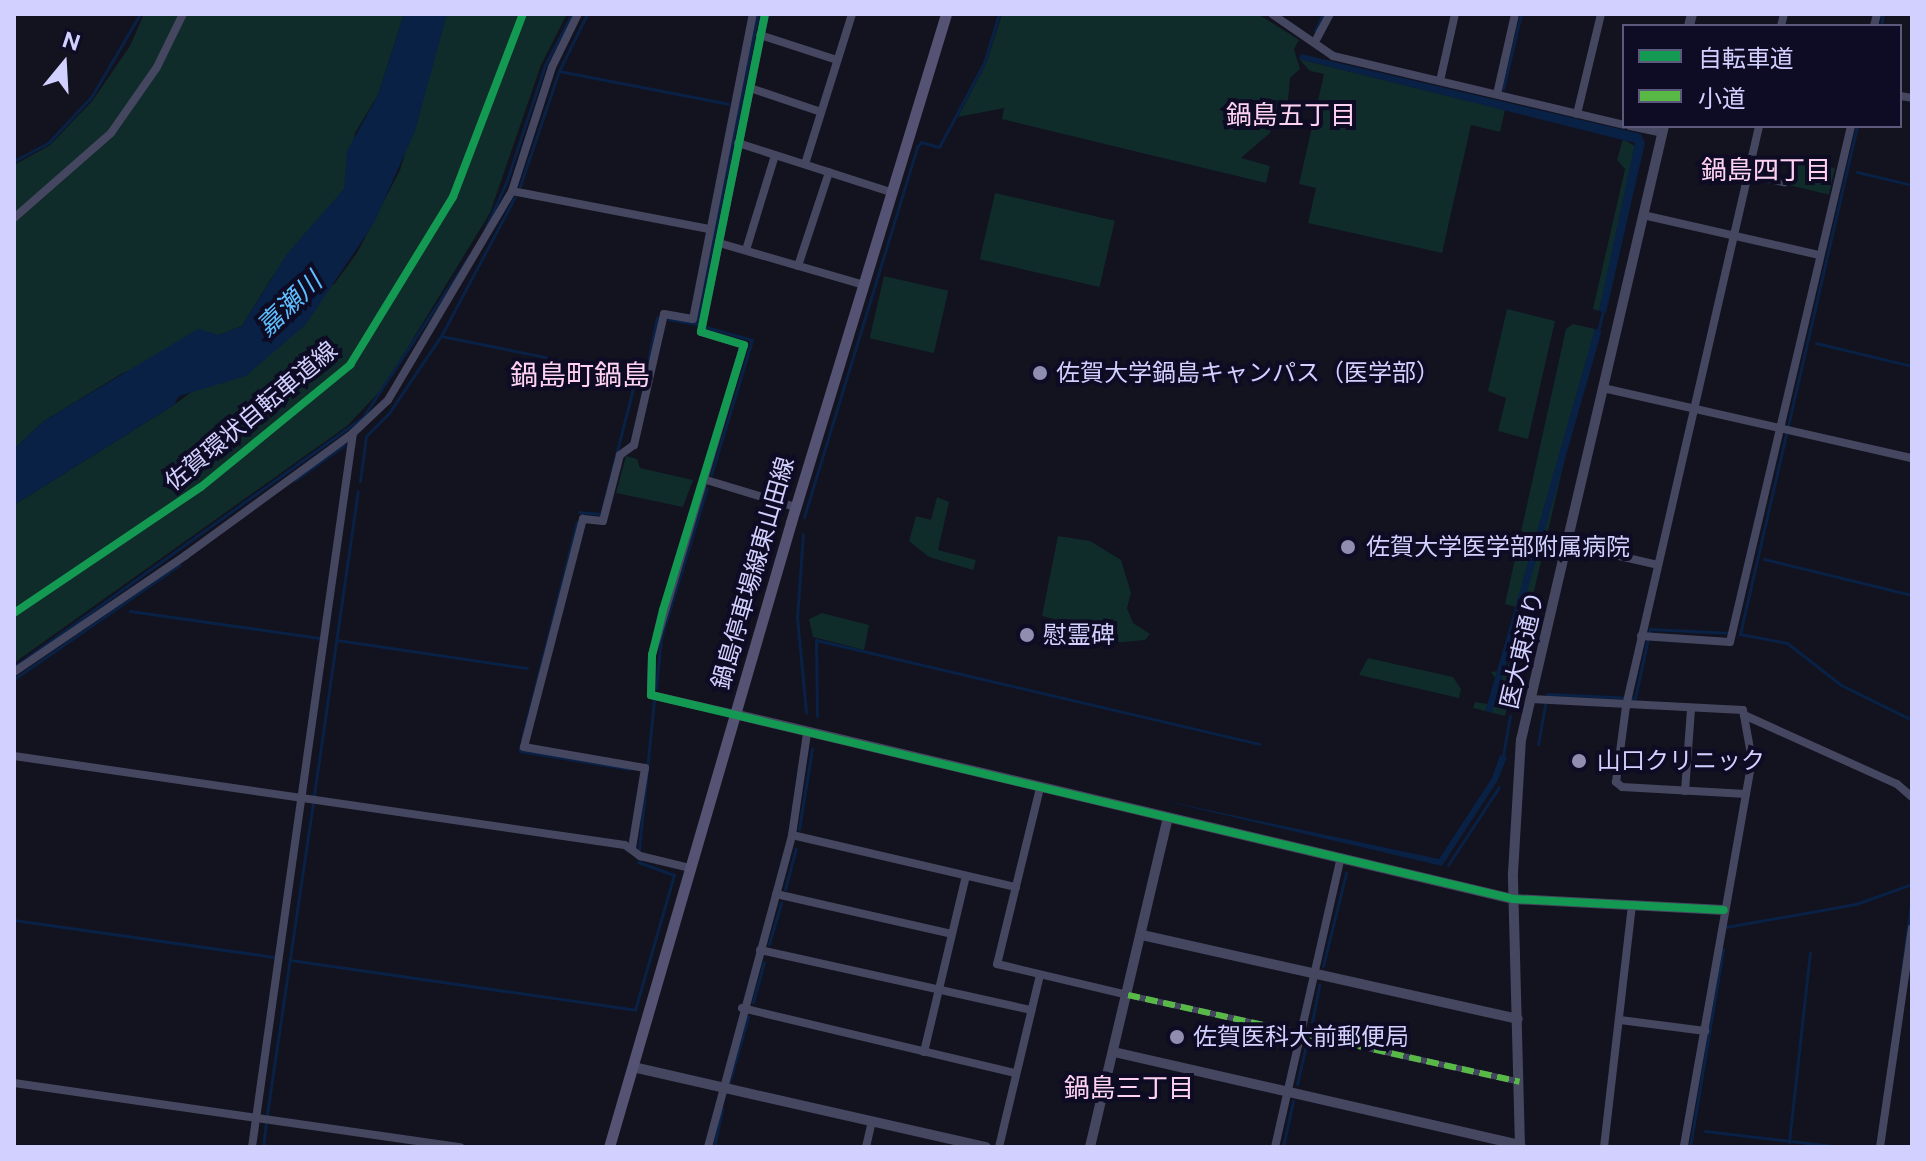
<!DOCTYPE html>
<html>
<head>
<meta charset="utf-8">
<style>
  body { margin:0 }
  #map { position:relative; width:1926px; height:1161px; overflow:hidden; background:#13121f; font-family:"Public Sans","Noto Sans JP",sans-serif }
  div>[style] { position:absolute }
  [style*='--x'] { left:calc(var(--x)*1px); top:calc(var(--y)*1px); width:calc(var(--w)*1px); rotate:calc(var(--a)*1deg) }
  .green>* { inset:0; background:#0f2b2a; transform-origin:0 0 }
  .water>* { inset:0; background:#082145; transform-origin:0 0 }
  .stream>* { height:3px; margin:-1.5px; padding:0 1.5px; transform-origin:1.5px; border-radius:1.5px; background:#082145 }
  .pedestrian>* { height:6px; margin:-3px; padding:0 3px; transform-origin:3px; border-radius:3px; background:#454660 }
  .minor>* { height:8px; margin:-4px; padding:0 4px; transform-origin:4px; border-radius:4px; background:#454660 }
  .tertiary>* { height:10px; margin:-5px; padding:0 5px; transform-origin:5px; border-radius:5px; background:#454660 }
  .secondary>* { height:11px; margin:-5.5px; padding:0 5.5px; transform-origin:5.5px; border-radius:5.5px; background:#545373 }
  .quiet>* { height:6px; margin-top:-3px; transform-origin:0; background:repeating-linear-gradient(90deg,#58b947 0 12px,transparent 0 18px) }
  .cycleway>* { height:8px; margin:-4px; padding:0 4px; transform-origin:4px; border-radius:4px; background:#139951 }
  .dots>* { width:22px; height:22px; translate:-50% -50%; box-sizing:border-box; border:4px solid #0e0c25; border-radius:50% }
  span { translate:-50% -50%; white-space:nowrap; text-align:center; line-height:1.15; -webkit-text-stroke:8px #0e0c25; paint-order:stroke }
  .poi-label { font-size:24px; color:#d2d0ff }
  .left { translate:0 -50%; text-align:left }
  .street-label { font-size:24px; color:#d2d0ff }
  .neighbourhood-label { font-size:26px; color:#ffd2f2 }
  .water-label { font-size:26px; color:#5ebfff; font-style:italic }
  .quarter-label { font-size:28px; color:#ffd2f2 }
  .frame { position:absolute; inset:0; border:16px solid #d2d0ff; pointer-events:none }
  .legend { position:absolute; left:1622px; top:24px; width:280px; height:104px; box-sizing:border-box; background:#0e0c25; border:2px solid #5c5a7c; margin:0; padding:10px 14px; list-style:none; font-size:24px; color:#d2d0ff }
  .legend li { display:flex; align-items:center; gap:16px; height:40px }
  .legend b { width:40px; border:2px solid #5c5a7c }
  .north { position:absolute; left:24px; top:24px; width:80px; height:80px; -webkit-text-stroke:6px #0e0c25; paint-order:stroke; rotate:18deg; font-size:22px; font-weight:700; line-height:32px; text-align:center; color:#d2d0ff }
  .north::after { content:''; display:block; margin:auto; width:28px; height:36px; background:#d2d0ff; clip-path:polygon(50% 0,100% 100%,50% 72%,0 100%) }
</style>
</head>
<body>
<div id="map">
  <div class="green">
    <div style="clip-path:polygon(144px 14px,404px 14px,378px 95px,355px 133px,344px 189px,271px 279px,242px 326px,121px 374px,44px 421px,14px 449px,14px 165px,50px 145px,93px 100px,130px 46px)"></div>
    <div style="clip-path:polygon(447px 14px,567px 14px,541px 65px,490px 213px,383px 388px,347px 426px,14px 663px,14px 505px,174px 405px,335px 283px,357px 253px,400px 170px)"></div>
    <div style="clip-path:polygon(1002px 14px,1258px 14px,1299px 40px,1294px 49px,1300px 69px,1290px 78px,1288px 101px,1280px 100px,1270px 133px,1241px 158px,1270px 166px,1266px 183px,1002px 119px,1004px 108px,958px 117px,986px 64px)"></div>
    <div style="clip-path:polygon(1299px 59px,1505px 110px,1500px 132px,1471px 125px,1442px 253px,1308px 223px,1316px 188px,1299px 184px,1324px 74px,1310px 71px)"></div>
    <div style="clip-path:polygon(1623px 139px,1638px 148px,1599px 311px,1593px 309px,1625px 169px,1617px 160px)"></div>
    <div style="left:1795px;top:159px;width:41px;height:27px;rotate:13deg"></div>
    <div style="left:995px;top:193px;width:123px;height:68px;rotate:13deg"></div>
    <div style="left:884px;top:276px;width:66px;height:64px;rotate:13deg"></div>
    <div style="clip-path:polygon(1507px 309px,1555px 321px,1528px 439px,1498px 431px,1506px 398px,1488px 391px)"></div>
    <div style="clip-path:polygon(1573px 324px,1595px 329px,1505px 716px,1473px 708px,1475px 702px,1499px 706px,1503px 689px,1491px 672px,1507px 670px,1522px 609px,1505px 604px,1566px 329px)"></div>
    <div style="clip-path:polygon(626px 456px,637px 459px,640px 468px,693px 480px,683px 507px,616px 493px)"></div>
    <div style="clip-path:polygon(937px 497px,949px 502px,938px 550px,976px 560px,973px 570px,929px 557px,909px 541px,916px 516px,931px 520px)"></div>
    <div style="clip-path:polygon(1058px 536px,1090px 541px,1121px 560px,1131px 593px,1127px 608px,1133px 623px,1150px 634px,1145px 640px,1090px 645px,1062px 621px,1042px 616px)"></div>
    <div style="clip-path:polygon(822px 613px,869px 625px,864px 650px,813px 637px,809px 619px)"></div>
    <div style="clip-path:polygon(1368px 658px,1453px 677px,1461px 689px,1459px 698px,1359px 675px)"></div>
  </div>
  <div class="water">
    <div style="clip-path:polygon(404px 14px,447px 14px,415px 131px,374px 223px,306px 324px,246px 376px,179px 396px,174px 405px,14px 505px,14px 449px,44px 421px,198px 329px,219px 335px,242px 326px,287px 254px,344px 189px,347px 151px,378px 95px)"></div>
    <div style="clip-path:polygon(1301px 54px,1641px 134px,1645px 143px,1606px 313px,1599px 311px,1635px 143px,1299px 59px)"></div>
    <div style="left:1595px;top:329px;width:7px;height:397px;rotate:16deg"></div>
    <div style="clip-path:polygon(1500px 755px,1507px 757px,1498px 780px,1442px 866px,1152px 798px,1439px 859px,1492px 778px)"></div>
  </div>
  <div class="stream">
    <div style="--x:1881;--y:26;--w:12;--a:-81"></div>
    <div style="--x:1315;--y:31;--w:19;--a:-65"></div>
    <div style="--x:559;--y:71;--w:172;--a:11"></div>
    <div style="--x:1503;--y:89;--w:77;--a:-76.5"></div>
    <div style="--x:14;--y:161;--w:40;--a:-28"></div>
    <div style="--x:49;--y:142;--w:63;--a:-46.9"></div>
    <div style="--x:92;--y:96;--w:95;--a:-59.7"></div>
    <div style="--x:1857;--y:172;--w:57;--a:13.3"></div>
    <div style="--x:520;--y:186;--w:121;--a:-71.3"></div>
    <div style="--x:559;--y:71;--w:64;--a:-63.8"></div>
    <div style="--x:485;--y:229;--w:51;--a:-65.5"></div>
    <div style="--x:506;--y:183;--w:124;--a:-71.7"></div>
    <div style="--x:545;--y:65;--w:58;--a:-62.1"></div>
    <div style="--x:668;--y:319;--w:27;--a:10"></div>
    <div style="--x:696;--y:324;--w:316;--a:-78.7"></div>
    <div style="--x:702;--y:326;--w:52;--a:15.6"></div>
    <div style="--x:752;--y:340;--w:141;--a:106.9"></div>
    <div style="--x:1598;--y:331;--w:21;--a:-76"></div>
    <div style="--x:441;--y:336;--w:208;--a:11.4"></div>
    <div style="--x:1816;--y:343;--w:99;--a:13.5"></div>
    <div style="--x:295;--y:480;--w:60;--a:-35.5"></div>
    <div style="--x:360;--y:481;--w:45;--a:-82.4"></div>
    <div style="--x:366;--y:436;--w:33;--a:-45"></div>
    <div style="--x:389;--y:413;--w:93;--a:-56"></div>
    <div style="--x:441;--y:336;--w:157;--a:-62"></div>
    <div style="--x:579;--y:512;--w:22;--a:5"></div>
    <div style="--x:601;--y:514;--w:137;--a:-75.7"></div>
    <div style="--x:635;--y:381;--w:8;--a:7"></div>
    <div style="--x:643;--y:382;--w:5;--a:-68"></div>
    <div style="--x:645;--y:377;--w:61;--a:-78.7"></div>
    <div style="--x:804;--y:517;--w:387;--a:-73"></div>
    <div style="--x:917;--y:147;--w:6;--a:-51"></div>
    <div style="--x:921;--y:142;--w:19;--a:16"></div>
    <div style="--x:939;--y:147;--w:95;--a:-61.8"></div>
    <div style="--x:984;--y:63;--w:51;--a:-73"></div>
    <div style="--x:803;--y:534;--w:83;--a:94.1"></div>
    <div style="--x:797;--y:617;--w:96;--a:84.6"></div>
    <div style="--x:1764;--y:559;--w:152;--a:13.7"></div>
    <div style="--x:130;--y:611;--w:191;--a:8.1"></div>
    <div style="--x:1740;--y:634;--w:521;--a:-77.03"></div>
    <div style="--x:1740;--y:634;--w:48;--a:10.8"></div>
    <div style="--x:1787;--y:643;--w:68;--a:37.9"></div>
    <div style="--x:1841;--y:685;--w:79;--a:26.2"></div>
    <div style="--x:337;--y:640;--w:192;--a:8.4"></div>
    <div style="--x:14;--y:667;--w:429;--a:-35.6"></div>
    <div style="--x:363;--y:417;--w:193;--a:-56.6"></div>
    <div style="--x:14;--y:679;--w:201;--a:-34.6"></div>
    <div style="--x:656;--y:688;--w:50;--a:-84.3"></div>
    <div style="--x:661;--y:638;--w:157;--a:-73"></div>
    <div style="--x:817;--y:716;--w:76;--a:-90.8"></div>
    <div style="--x:816;--y:640;--w:455;--a:13.2"></div>
    <div style="--x:522;--y:739;--w:224;--a:-75.8"></div>
    <div style="--x:1538;--y:744;--w:51;--a:-79.8"></div>
    <div style="--x:1547;--y:694;--w:88;--a:2.6"></div>
    <div style="--x:1635;--y:698;--w:71;--a:-77.7"></div>
    <div style="--x:1650;--y:629;--w:82;--a:2.8"></div>
    <div style="--x:520;--y:747;--w:4;--a:90"></div>
    <div style="--x:520;--y:751;--w:111;--a:9.3"></div>
    <div style="--x:1503;--y:756;--w:41;--a:-80.1"></div>
    <div style="--x:314;--y:795;--w:307;--a:-81.8"></div>
    <div style="--x:799;--y:829;--w:81;--a:-80.8"></div>
    <div style="--x:639;--y:850;--w:150;--a:-84.3"></div>
    <div style="--x:1448;--y:865;--w:93;--a:-56.8"></div>
    <div style="--x:785;--y:889;--w:42;--a:-75"></div>
    <div style="--x:14;--y:920;--w:262;--a:8.1"></div>
    <div style="--x:1726;--y:927;--w:132;--a:-10"></div>
    <div style="--x:1856;--y:904;--w:59;--a:-19.7"></div>
    <div style="--x:769;--y:944;--w:43;--a:-73.7"></div>
    <div style="--x:290;--y:960;--w:349;--a:8.2"></div>
    <div style="--x:635;--y:1010;--w:141;--a:-73.9"></div>
    <div style="--x:674;--y:875;--w:38;--a:-160"></div>
    <div style="--x:1323;--y:966;--w:96;--a:-76.1"></div>
    <div style="--x:1901;--y:979;--w:85;--a:-82.5"></div>
    <div style="--x:753;--y:1002;--w:41;--a:-74.6"></div>
    <div style="--x:1312;--y:1022;--w:38;--a:-79"></div>
    <div style="--x:1297;--y:1084;--w:39;--a:-77"></div>
    <div style="--x:728;--y:1087;--w:73;--a:-74.1"></div>
    <div style="--x:267;--y:1114;--w:314;--a:-81.6"></div>
    <div style="--x:1705;--y:1131;--w:138;--a:6.7"></div>
    <div style="--x:1789;--y:1142;--w:191;--a:-83.7"></div>
    <div style="--x:263;--y:1147;--w:23;--a:-83"></div>
    <div style="--x:714;--y:1147;--w:39;--a:-78"></div>
    <div style="--x:1283;--y:1147;--w:47;--a:-77.7"></div>
    <div style="--x:1690;--y:1147;--w:200;--a:-80.5"></div>
  </div>
  <div class="pedestrian">
    <div style="--x:1128;--y:995;--w:401;--a:12.5"></div>
  </div>
  <div class="minor">
    <div style="--x:1272;--y:14;--w:74;--a:34.5"></div>
    <div style="--x:1333;--y:56;--w:299;--a:13.3"></div>
    <div style="--x:1781;--y:26;--w:12;--a:-76"></div>
    <div style="--x:1874;--y:26;--w:12;--a:-76"></div>
    <div style="--x:760;--y:35;--w:81;--a:18"></div>
    <div style="--x:1316;--y:40;--w:30;--a:-62"></div>
    <div style="--x:1440;--y:81;--w:69;--a:-77.4"></div>
    <div style="--x:750;--y:88;--w:75;--a:18.7"></div>
    <div style="--x:1497;--y:94;--w:82;--a:-77.3"></div>
    <div style="--x:1900;--y:96;--w:12;--a:9"></div>
    <div style="--x:1577;--y:114;--w:103;--a:-76.5"></div>
    <div style="--x:1630;--y:126;--w:33;--a:12"></div>
    <div style="--x:738;--y:143;--w:161;--a:17.8"></div>
    <div style="--x:805;--y:164;--w:157;--a:-72.6"></div>
    <div style="--x:1748;--y:174;--w:37;--a:13"></div>
    <div style="--x:512;--y:191;--w:202;--a:10.9"></div>
    <div style="--x:1643;--y:215;--w:180;--a:12.8"></div>
    <div style="--x:14;--y:218;--w:129;--a:-41.2"></div>
    <div style="--x:111;--y:133;--w:80;--a:-55.1"></div>
    <div style="--x:157;--y:67;--w:59;--a:-63.9"></div>
    <div style="--x:719;--y:243;--w:148;--a:16.1"></div>
    <div style="--x:746;--y:250;--w:99;--a:-73"></div>
    <div style="--x:798;--y:266;--w:99;--a:-71.7"></div>
    <div style="--x:1603;--y:388;--w:317;--a:12.8"></div>
    <div style="--x:703;--y:479;--w:96;--a:16.9"></div>
    <div style="--x:1567;--y:544;--w:93;--a:13"></div>
    <div style="--x:1641;--y:636;--w:89;--a:3.9"></div>
    <div style="--x:1730;--y:642;--w:530;--a:-76.8"></div>
    <div style="--x:14;--y:672;--w:208;--a:-34.2"></div>
    <div style="--x:186;--y:555;--w:207;--a:-36.1"></div>
    <div style="--x:353;--y:433;--w:48;--a:-43.3"></div>
    <div style="--x:388;--y:400;--w:243;--a:-59.3"></div>
    <div style="--x:512;--y:191;--w:130;--a:-72.1"></div>
    <div style="--x:552;--y:67;--w:59;--a:-63.9"></div>
    <div style="--x:1531;--y:699;--w:212;--a:3"></div>
    <div style="--x:1743;--y:710;--w:51;--a:79.8"></div>
    <div style="--x:1752;--y:760;--w:393;--a:100"></div>
    <div style="--x:734;--y:714;--w:85;--a:-167.1"></div>
    <div style="--x:651;--y:695;--w:40;--a:-88.6"></div>
    <div style="--x:652;--y:655;--w:323;--a:-73.5"></div>
    <div style="--x:744;--y:345;--w:45;--a:-163.2"></div>
    <div style="--x:701;--y:332;--w:324;--a:-78.6"></div>
    <div style="--x:1744;--y:715;--w:168;--a:24.3"></div>
    <div style="--x:1897;--y:784;--w:20;--a:41"></div>
    <div style="--x:14;--y:756;--w:617;--a:8.29"></div>
    <div style="--x:625;--y:845;--w:19;--a:36"></div>
    <div style="--x:640;--y:856;--w:51;--a:13.5"></div>
    <div style="--x:1040;--y:788;--w:181;--a:103.7"></div>
    <div style="--x:997;--y:964;--w:135;--a:13.3"></div>
    <div style="--x:1685;--y:791;--w:82;--a:-85.8"></div>
    <div style="--x:1746;--y:794;--w:124;--a:-176.8"></div>
    <div style="--x:1622;--y:787;--w:8;--a:-140"></div>
    <div style="--x:1616;--y:782;--w:77;--a:-82.5"></div>
    <div style="--x:1626;--y:706;--w:595;--a:-77.08"></div>
    <div style="--x:792;--y:835;--w:230;--a:13.1"></div>
    <div style="--x:632;--y:848;--w:81;--a:-80.8"></div>
    <div style="--x:645;--y:768;--w:123;--a:-170.2"></div>
    <div style="--x:524;--y:747;--w:236;--a:-75.5"></div>
    <div style="--x:583;--y:519;--w:20;--a:6"></div>
    <div style="--x:603;--y:521;--w:68;--a:-75.6"></div>
    <div style="--x:620;--y:455;--w:17;--a:-36"></div>
    <div style="--x:634;--y:445;--w:134;--a:-77.1"></div>
    <div style="--x:664;--y:314;--w:29;--a:10"></div>
    <div style="--x:693;--y:319;--w:311;--a:-78.9"></div>
    <div style="--x:776;--y:894;--w:180;--a:12.8"></div>
    <div style="--x:760;--y:950;--w:278;--a:12.5"></div>
    <div style="--x:742;--y:1008;--w:281;--a:13.4"></div>
    <div style="--x:1620;--y:1020;--w:86;--a:7.4"></div>
    <div style="--x:924;--y:1052;--w:181;--a:-76.6"></div>
    <div style="--x:14;--y:1083;--w:451;--a:8.2"></div>
    <div style="--x:252;--y:1147;--w:721;--a:-81.95"></div>
    <div style="--x:708;--y:1147;--w:323;--a:-74.9"></div>
    <div style="--x:792;--y:835;--w:103;--a:-81.6"></div>
    <div style="--x:866;--y:1147;--w:26;--a:-77"></div>
    <div style="--x:999;--y:1147;--w:177;--a:-76.6"></div>
    <div style="--x:1275;--y:1147;--w:297;--a:-77.2"></div>
    <div style="--x:1604;--y:1147;--w:243;--a:-83.4"></div>
    <div style="--x:1880;--y:1147;--w:221;--a:-81.7"></div>
  </div>
  <div class="tertiary">
    <div style="--x:1689;--y:26;--w:12;--a:-76"></div>
    <div style="--x:734;--y:714;--w:801;--a:13.36"></div>
    <div style="--x:1513;--y:899;--w:211;--a:3"></div>
    <div style="--x:1142;--y:935;--w:385;--a:12.6"></div>
    <div style="--x:1114;--y:1052;--w:417;--a:12.9"></div>
    <div style="--x:633;--y:1067;--w:362;--a:12.8"></div>
    <div style="--x:1090;--y:1147;--w:336;--a:-76.7"></div>
    <div style="--x:1520;--y:1147;--w:274;--a:-91.5"></div>
    <div style="--x:1513;--y:873;--w:133;--a:-86.6"></div>
    <div style="--x:1521;--y:740;--w:630;--a:-76.89"></div>
  </div>
  <div class="secondary">
    <div style="--x:609;--y:1147;--w:651;--a:-73.76"></div>
    <div style="--x:791;--y:522;--w:531;--a:-73.03"></div>
  </div>
  <div class="quiet">
    <div style="--x:1128;--y:995;--w:401;--a:12.5"></div>
  </div>
  <div class="cycleway">
    <div style="--x:765;--y:14;--w:324;--a:101.4"></div>
    <div style="--x:701;--y:332;--w:45;--a:16.8"></div>
    <div style="--x:744;--y:345;--w:277;--a:107"></div>
    <div style="--x:663;--y:610;--w:46;--a:103.7"></div>
    <div style="--x:652;--y:655;--w:40;--a:91.4"></div>
    <div style="--x:651;--y:695;--w:886;--a:13.31"></div>
    <div style="--x:1513;--y:899;--w:211;--a:3"></div>
    <div style="--x:14;--y:613;--w:225;--a:-34"></div>
    <div style="--x:201;--y:487;--w:193;--a:-39.3"></div>
    <div style="--x:350;--y:365;--w:197;--a:-58.5"></div>
    <div style="--x:453;--y:197;--w:196;--a:-69.1"></div>
  </div>
  <div class="dots">
    <div style="left:1040px;top:373px;background:#8f8eb1"></div>
    <div style="left:1348px;top:547px;background:#8f8eb1"></div>
    <div style="left:1027px;top:635px;background:#8f8eb1"></div>
    <div style="left:1579px;top:761px;background:#8f8eb1"></div>
    <div style="left:1177px;top:1037px;background:#8f8eb1"></div>
  </div>
  <div class="poi-label">
    <span class="left" style="left:1056px;top:373px">佐賀大学鍋島キャンパス（医学部）</span>
    <span class="left" style="left:1366px;top:547px">佐賀大学医学部附属病院</span>
    <span class="left" style="left:1043px;top:635px">慰霊碑</span>
    <span class="left" style="left:1597px;top:761px">山口クリニック</span>
    <span class="left" style="left:1193px;top:1037px">佐賀医科大前郵便局</span>
  </div>
  <div class="street-label">
    <span style="left:251px;top:416px;rotate:-40deg">佐賀環状自転車道線</span>
    <span style="left:753px;top:573px;rotate:-74deg">鍋島停車場線東山田線</span>
    <span style="left:1522px;top:650px;rotate:-77deg">医大東通り</span>
  </div>
  <div class="neighbourhood-label">
    <span style="left:1291px;top:115px">鍋島五丁目</span>
    <span style="left:1766px;top:170px">鍋島四丁目</span>
    <span style="left:1129px;top:1088px">鍋島三丁目</span>
  </div>
  <div class="water-label">
    <span style="left:289px;top:304px;rotate:-44deg">嘉瀬川</span>
  </div>
  <div class="quarter-label">
    <span style="left:580px;top:375px">鍋島町鍋島</span>
  </div>
  <div class="frame"></div>
  <ul class="legend">
  <li><b style="height:10px;background:#139951"></b>自転車道</li>
  <li><b style="height:10px;background:#58b947"></b>小道</li>
  </ul>
  <div class="north">N</div>
</div>
</body>
</html>
